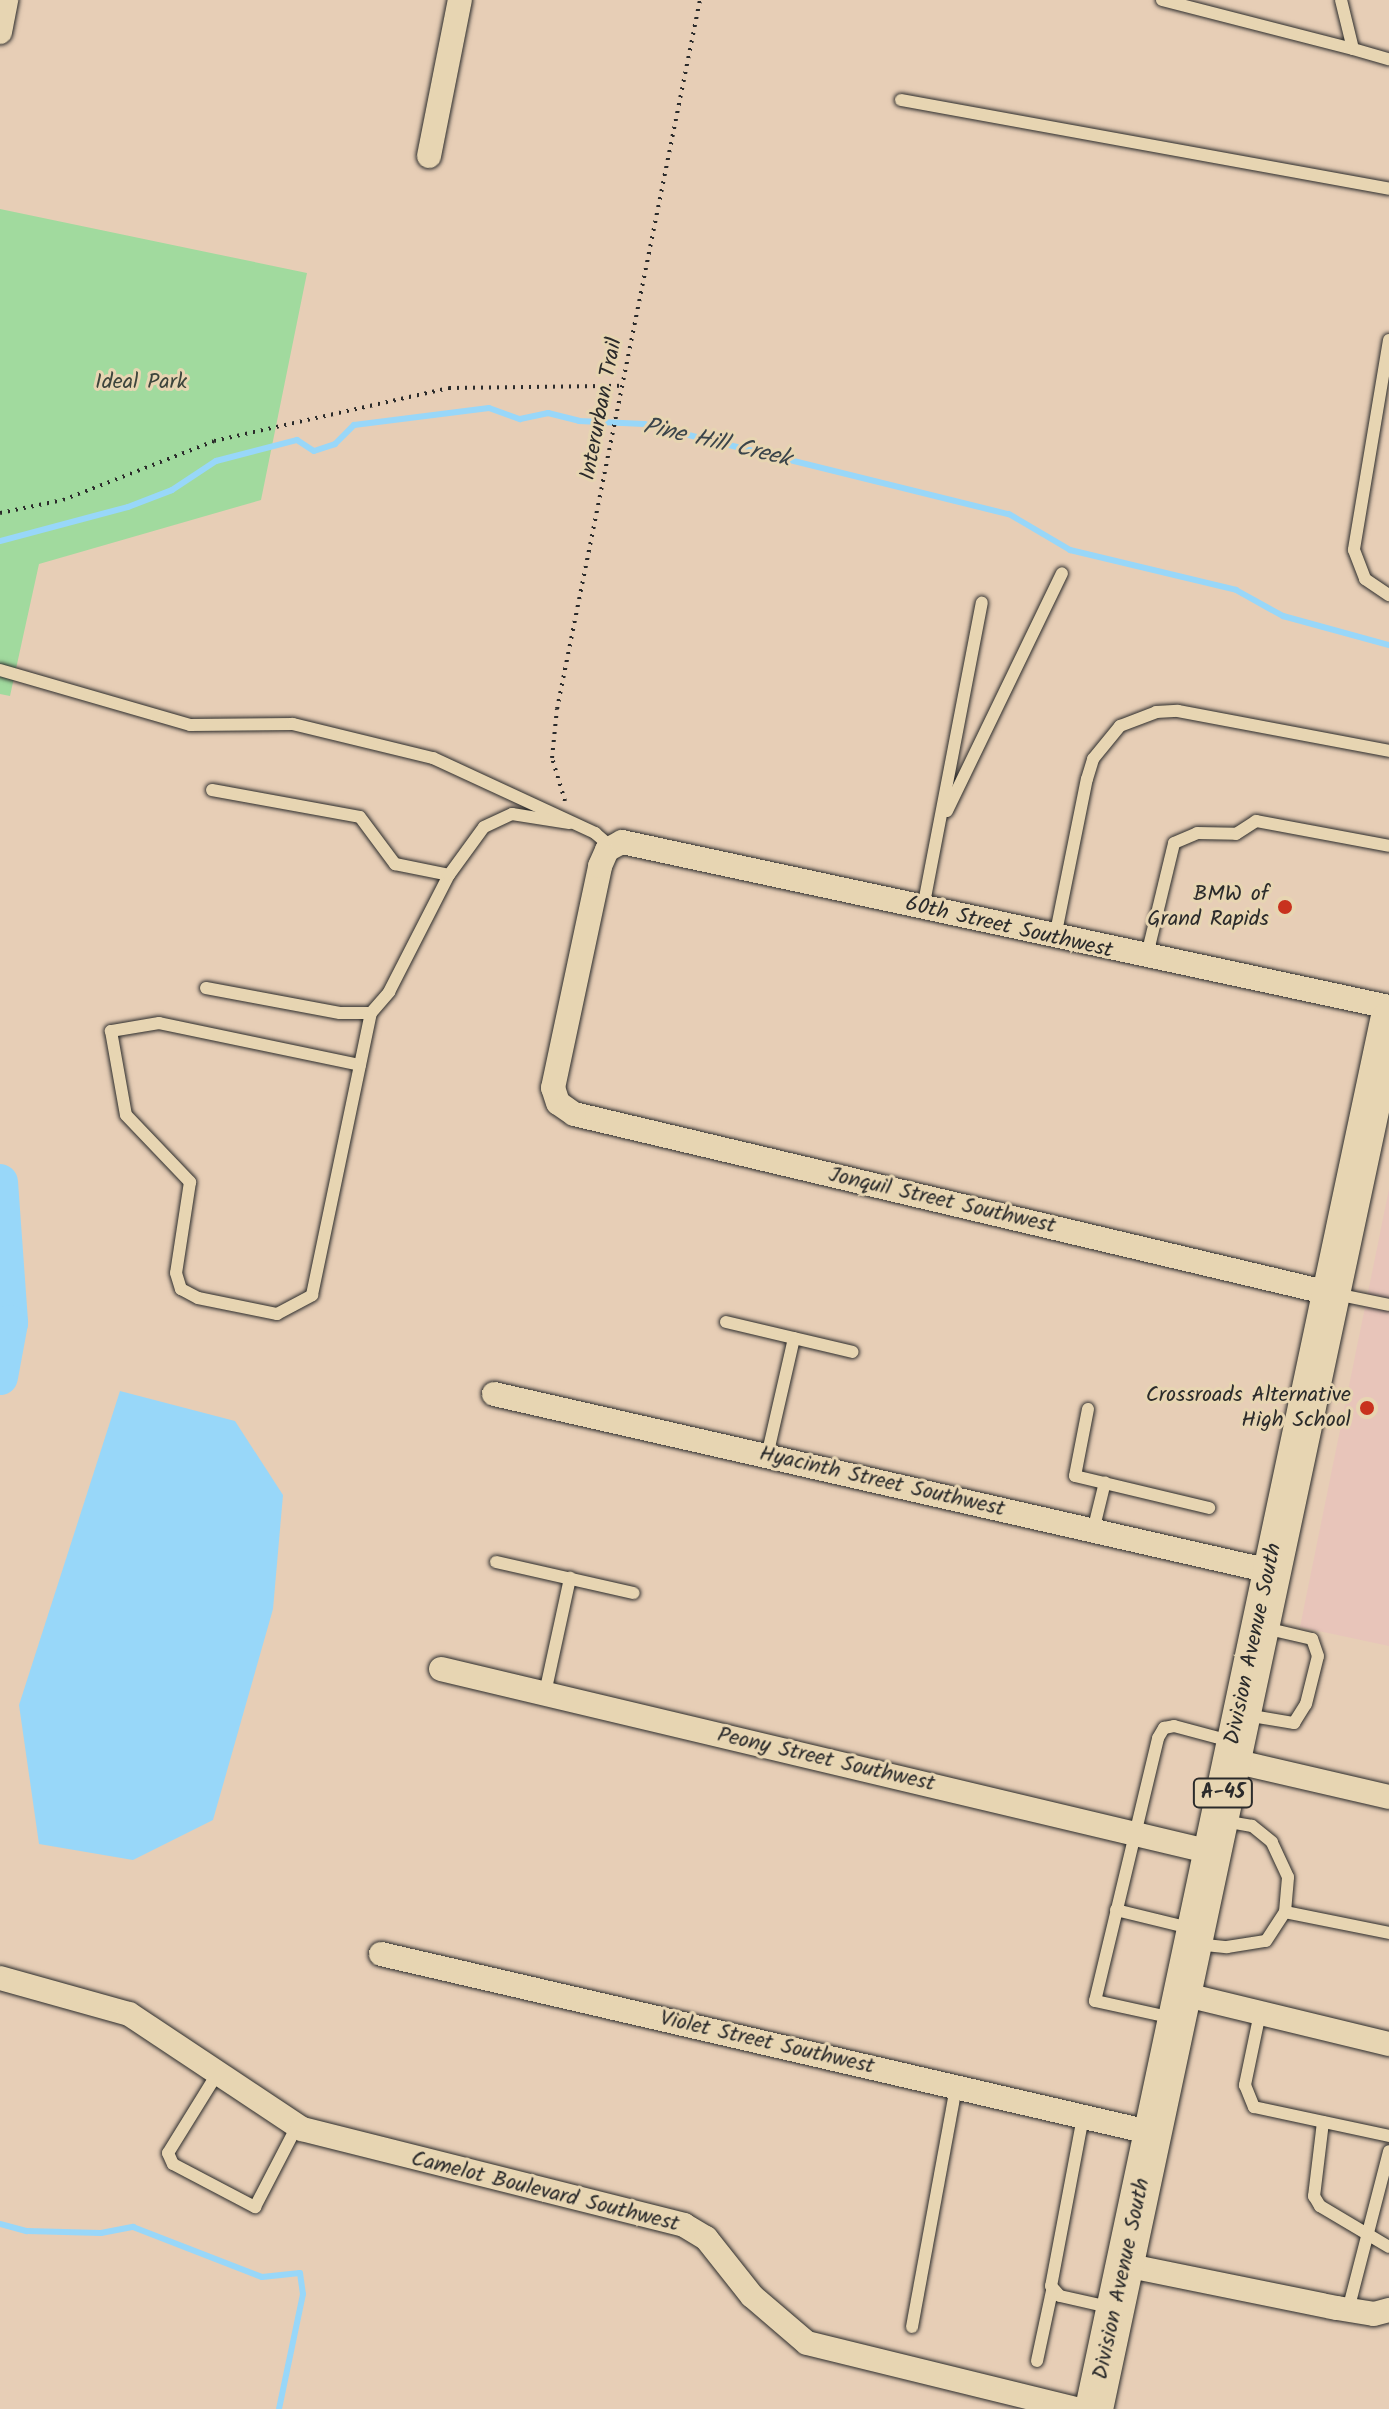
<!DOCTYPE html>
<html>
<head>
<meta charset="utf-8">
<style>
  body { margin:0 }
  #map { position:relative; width:1389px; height:2409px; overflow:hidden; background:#e7ceb6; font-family:Kalam,sans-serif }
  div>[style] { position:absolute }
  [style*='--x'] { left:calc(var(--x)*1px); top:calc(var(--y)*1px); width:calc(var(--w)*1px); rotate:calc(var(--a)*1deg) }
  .built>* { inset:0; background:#e8c5ba }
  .green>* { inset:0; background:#a1da9e }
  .water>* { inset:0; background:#98d7f9 }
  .stream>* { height:6px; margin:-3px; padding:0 3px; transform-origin:3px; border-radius:3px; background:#98d7f9 }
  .river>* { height:36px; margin:-18px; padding:0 18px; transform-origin:18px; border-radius:18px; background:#98d7f9 }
  .path>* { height:4px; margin-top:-2px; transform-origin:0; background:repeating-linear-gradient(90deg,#2b2b2b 0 2px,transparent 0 8px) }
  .roads { filter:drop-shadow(0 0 2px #2b2b2b) drop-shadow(0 0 2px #2b2b2b) }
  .lane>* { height:12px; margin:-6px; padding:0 6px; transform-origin:6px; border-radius:6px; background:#e7d5b2 }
  .street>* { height:24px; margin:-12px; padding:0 12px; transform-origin:12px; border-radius:12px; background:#e7d5b2 }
  .primary>* { height:38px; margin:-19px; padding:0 19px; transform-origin:19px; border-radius:19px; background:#e7d5b2 }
  .dots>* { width:22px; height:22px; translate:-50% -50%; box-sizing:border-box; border:4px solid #e7d5b2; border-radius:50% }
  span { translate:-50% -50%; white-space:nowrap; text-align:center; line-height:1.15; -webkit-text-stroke:6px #e7d5b2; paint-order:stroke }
  .shield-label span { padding:2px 6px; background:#e7d5b2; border:2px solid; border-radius:6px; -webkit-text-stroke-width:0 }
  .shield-label { font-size:20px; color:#2b2b2b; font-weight:700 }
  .park-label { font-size:22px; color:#3d453c }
  .street-label { font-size:22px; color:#2b2b2b }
  .poi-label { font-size:22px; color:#2b2b2b }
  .right { translate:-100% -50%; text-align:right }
  .water-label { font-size:24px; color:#3b454a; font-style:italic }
</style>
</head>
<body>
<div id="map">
  <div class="built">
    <div style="clip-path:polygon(1389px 1189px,1389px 1646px,1300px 1627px)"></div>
  </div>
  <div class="green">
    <div style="clip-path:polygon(0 209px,307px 273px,261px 500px,39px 564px,10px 696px,0 694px)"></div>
  </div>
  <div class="water">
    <div style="clip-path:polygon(120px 1391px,235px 1421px,283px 1495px,273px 1609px,213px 1820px,133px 1860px,39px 1844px,19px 1705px)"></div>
  </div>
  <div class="stream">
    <div style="--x:0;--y:541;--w:132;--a:-14.9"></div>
    <div style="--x:128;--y:507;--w:47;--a:-21.1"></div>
    <div style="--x:172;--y:490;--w:53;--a:-33.4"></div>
    <div style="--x:216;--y:461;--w:84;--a:-14.5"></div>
    <div style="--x:297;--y:440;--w:20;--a:33"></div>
    <div style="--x:314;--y:451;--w:22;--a:-18"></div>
    <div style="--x:335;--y:444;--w:27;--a:-45"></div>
    <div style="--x:354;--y:425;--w:136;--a:-7.2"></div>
    <div style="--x:489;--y:408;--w:33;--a:20"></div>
    <div style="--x:520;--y:419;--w:29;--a:-12"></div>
    <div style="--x:548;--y:413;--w:32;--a:14"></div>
    <div style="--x:579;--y:421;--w:65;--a:2.6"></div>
    <div style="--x:644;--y:424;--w:376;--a:13.9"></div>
    <div style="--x:1009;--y:514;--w:71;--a:30.5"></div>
    <div style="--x:1070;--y:550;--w:171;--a:13.5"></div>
    <div style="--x:1236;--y:590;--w:54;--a:29"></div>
    <div style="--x:1283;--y:616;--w:110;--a:15.3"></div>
    <div style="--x:0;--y:2224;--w:28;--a:15"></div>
    <div style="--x:27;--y:2231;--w:74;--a:1.5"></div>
    <div style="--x:101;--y:2233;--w:33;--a:-11"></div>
    <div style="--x:133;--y:2227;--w:138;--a:21.2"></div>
    <div style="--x:262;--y:2277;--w:38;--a:-6"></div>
    <div style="--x:300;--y:2273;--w:21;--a:82"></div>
    <div style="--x:303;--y:2294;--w:117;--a:101.8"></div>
  </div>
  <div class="river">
    <div style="--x:0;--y:1182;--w:141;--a:85.9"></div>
    <div style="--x:10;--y:1323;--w:55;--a:100.5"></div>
  </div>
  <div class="path">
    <div style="--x:0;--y:513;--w:64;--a:-11.7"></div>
    <div style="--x:63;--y:500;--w:162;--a:-21.3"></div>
    <div style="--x:214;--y:441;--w:241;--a:-12.7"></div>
    <div style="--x:449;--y:388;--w:174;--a:-0.7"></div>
    <div style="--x:565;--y:801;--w:45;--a:-106.8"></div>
    <div style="--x:552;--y:758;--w:49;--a:-84.2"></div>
    <div style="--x:557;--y:709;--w:723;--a:-78.6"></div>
  </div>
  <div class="roads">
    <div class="lane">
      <div style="--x:1162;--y:0;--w:197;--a:14.4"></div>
      <div style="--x:1341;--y:0;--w:50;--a:76.2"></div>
      <div style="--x:1353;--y:49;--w:37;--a:16"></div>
      <div style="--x:901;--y:100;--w:496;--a:10.3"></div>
      <div style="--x:1389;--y:340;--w:213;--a:99.5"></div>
      <div style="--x:1354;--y:550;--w:31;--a:69"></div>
      <div style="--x:1365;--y:579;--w:29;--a:34"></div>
      <div style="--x:0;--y:670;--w:198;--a:16.1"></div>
      <div style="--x:190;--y:725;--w:103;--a:-0.6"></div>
      <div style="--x:293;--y:724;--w:144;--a:13.7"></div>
      <div style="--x:433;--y:758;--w:179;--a:24.8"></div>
      <div style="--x:595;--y:833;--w:21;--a:41"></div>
      <div style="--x:212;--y:790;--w:150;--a:10.3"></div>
      <div style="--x:360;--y:817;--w:59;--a:53.3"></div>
      <div style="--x:395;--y:864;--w:55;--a:11.5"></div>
      <div style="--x:947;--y:811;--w:264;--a:-64.2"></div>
      <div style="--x:923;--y:908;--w:311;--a:-79.1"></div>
      <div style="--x:1055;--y:937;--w:161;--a:-78.6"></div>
      <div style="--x:1087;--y:779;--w:21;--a:-73"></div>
      <div style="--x:1093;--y:759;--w:43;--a:-50.7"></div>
      <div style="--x:1120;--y:726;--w:39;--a:-21"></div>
      <div style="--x:1156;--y:712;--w:22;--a:-3"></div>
      <div style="--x:1178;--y:711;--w:215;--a:10.7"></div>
      <div style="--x:1146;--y:959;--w:119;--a:-76.4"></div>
      <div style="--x:1174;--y:843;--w:25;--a:-23"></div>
      <div style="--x:1197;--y:833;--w:39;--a:1"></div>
      <div style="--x:1236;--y:834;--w:24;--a:-33"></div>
      <div style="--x:1256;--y:821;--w:135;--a:10.6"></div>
      <div style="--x:206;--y:988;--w:136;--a:10.6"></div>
      <div style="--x:340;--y:1013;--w:31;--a:0"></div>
      <div style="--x:360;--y:1065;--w:205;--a:-168.2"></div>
      <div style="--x:159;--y:1023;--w:49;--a:170.5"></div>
      <div style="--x:111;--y:1031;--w:85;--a:79.9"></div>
      <div style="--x:126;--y:1115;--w:93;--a:46.3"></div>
      <div style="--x:190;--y:1182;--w:92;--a:98.7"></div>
      <div style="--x:176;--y:1273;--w:17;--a:73"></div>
      <div style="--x:181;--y:1289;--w:19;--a:28"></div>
      <div style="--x:198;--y:1298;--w:81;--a:11.4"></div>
      <div style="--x:277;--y:1314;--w:40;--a:-28"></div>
      <div style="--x:312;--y:1295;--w:288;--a:-78.2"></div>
      <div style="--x:371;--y:1013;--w:28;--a:-49"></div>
      <div style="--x:389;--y:992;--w:131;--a:-62.9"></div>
      <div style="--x:449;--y:875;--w:59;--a:-53.9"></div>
      <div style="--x:484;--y:827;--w:31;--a:-25"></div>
      <div style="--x:512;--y:814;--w:58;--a:9"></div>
      <div style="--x:1336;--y:1294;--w:54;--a:11.7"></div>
      <div style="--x:726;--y:1322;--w:130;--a:13.3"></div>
      <div style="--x:1088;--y:1409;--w:68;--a:101"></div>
      <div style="--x:1075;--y:1476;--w:138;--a:13.4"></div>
      <div style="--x:767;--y:1456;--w:121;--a:-77.1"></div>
      <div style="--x:1093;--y:1531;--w:50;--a:-76.2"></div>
      <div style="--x:496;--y:1562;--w:141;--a:12.7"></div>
      <div style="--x:545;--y:1693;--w:118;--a:-77.7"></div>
      <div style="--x:1246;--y:1715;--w:49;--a:9.5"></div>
      <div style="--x:1294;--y:1723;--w:22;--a:-58"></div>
      <div style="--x:1306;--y:1704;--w:49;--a:-76"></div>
      <div style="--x:1318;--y:1656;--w:18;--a:-109"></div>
      <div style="--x:1312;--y:1639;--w:48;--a:-166.8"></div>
      <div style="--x:1116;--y:1910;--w:76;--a:13.7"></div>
      <div style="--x:1285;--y:1912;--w:106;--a:11.4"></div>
      <div style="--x:1196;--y:1944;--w:31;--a:6"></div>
      <div style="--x:1227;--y:1947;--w:39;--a:-9"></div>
      <div style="--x:1266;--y:1941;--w:35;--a:-57"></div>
      <div style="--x:1285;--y:1912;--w:35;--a:-85"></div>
      <div style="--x:1288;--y:1877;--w:38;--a:-115"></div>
      <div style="--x:1272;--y:1842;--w:26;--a:-141"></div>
      <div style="--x:1252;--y:1826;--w:28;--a:-170"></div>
      <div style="--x:1260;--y:2013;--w:74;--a:101.8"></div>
      <div style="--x:1245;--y:2085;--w:24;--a:68"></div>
      <div style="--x:1254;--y:2107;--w:138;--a:12.1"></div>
      <div style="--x:1173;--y:2018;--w:80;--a:-167.7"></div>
      <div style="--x:1095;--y:2001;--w:270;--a:-76.5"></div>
      <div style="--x:1158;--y:1738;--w:12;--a:-59"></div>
      <div style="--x:1164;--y:1728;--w:10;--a:-11"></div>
      <div style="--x:1174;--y:1726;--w:58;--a:15"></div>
      <div style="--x:217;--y:2074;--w:93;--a:121.8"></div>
      <div style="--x:168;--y:2153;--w:12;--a:66"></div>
      <div style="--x:173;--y:2164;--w:93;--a:27.7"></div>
      <div style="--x:255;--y:2207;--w:91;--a:-62.6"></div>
      <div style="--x:1083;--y:2117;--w:172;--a:100.7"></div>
      <div style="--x:1051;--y:2286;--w:13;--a:48"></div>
      <div style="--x:1060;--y:2296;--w:54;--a:12.8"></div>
      <div style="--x:1323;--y:2122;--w:75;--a:96.9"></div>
      <div style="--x:1314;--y:2196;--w:12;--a:59"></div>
      <div style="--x:1320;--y:2206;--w:80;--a:30.7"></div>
      <div style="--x:1348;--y:2310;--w:164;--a:-75.5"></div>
      <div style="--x:912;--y:2327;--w:244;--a:-79.6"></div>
      <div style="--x:1037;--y:2361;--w:72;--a:-77.9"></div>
    </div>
    <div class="street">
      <div style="--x:0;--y:32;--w:33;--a:-79"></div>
      <div style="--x:429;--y:156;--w:159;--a:-78.8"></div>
      <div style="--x:1329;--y:1293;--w:776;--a:-166.66"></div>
      <div style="--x:574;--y:1114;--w:19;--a:-145"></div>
      <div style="--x:558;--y:1103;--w:16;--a:-108"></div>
      <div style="--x:553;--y:1088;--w:227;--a:-78"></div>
      <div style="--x:600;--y:866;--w:17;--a:-66"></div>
      <div style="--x:607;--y:850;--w:17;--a:-28"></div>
      <div style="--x:622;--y:842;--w:785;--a:12.14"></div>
      <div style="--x:494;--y:1394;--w:796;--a:12.85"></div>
      <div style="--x:441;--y:1669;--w:791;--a:13.37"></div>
      <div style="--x:1229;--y:1760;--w:164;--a:13"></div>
      <div style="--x:381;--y:1954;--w:792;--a:13.05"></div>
      <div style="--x:0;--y:1978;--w:134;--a:15.6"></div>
      <div style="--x:129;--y:2014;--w:208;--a:33.6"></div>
      <div style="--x:302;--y:2129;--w:394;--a:14.1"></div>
      <div style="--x:684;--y:2225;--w:26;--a:31"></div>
      <div style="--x:706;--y:2238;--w:74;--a:51.6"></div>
      <div style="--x:752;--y:2296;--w:72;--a:40.5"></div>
      <div style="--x:807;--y:2343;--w:277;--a:13.8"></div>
      <div style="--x:1182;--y:1994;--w:213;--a:13.6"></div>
      <div style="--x:1125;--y:2265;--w:216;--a:11.5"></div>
      <div style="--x:1337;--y:2308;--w:37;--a:9"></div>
      <div style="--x:1374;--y:2314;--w:16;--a:-15"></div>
    </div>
    <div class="primary">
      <div style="--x:1094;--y:2409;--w:1419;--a:-78"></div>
    </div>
  </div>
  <div class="dots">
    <div style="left:1285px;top:907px;background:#c8321e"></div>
    <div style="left:1367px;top:1408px;background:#c8321e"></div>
  </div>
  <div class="shield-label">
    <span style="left:1223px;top:1793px">A-45</span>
  </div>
  <div class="park-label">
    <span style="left:141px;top:383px">Ideal Park</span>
  </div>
  <div class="street-label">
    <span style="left:602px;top:409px;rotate:-79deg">Interurban Trail</span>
    <span style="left:1009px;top:928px;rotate:13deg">60th Street Southwest</span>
    <span style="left:942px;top:1201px;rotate:13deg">Jonquil Street Southwest</span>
    <span style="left:882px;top:1482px;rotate:13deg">Hyacinth Street Southwest</span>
    <span style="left:1254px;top:1644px;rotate:-78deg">Division Avenue South</span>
    <span style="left:826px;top:1760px;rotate:13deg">Peony Street Southwest</span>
    <span style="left:767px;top:2043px;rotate:13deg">Violet Street Southwest</span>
    <span style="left:545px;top:2192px;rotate:14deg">Camelot Boulevard Southwest</span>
    <span style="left:1122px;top:2279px;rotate:-78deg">Division Avenue South</span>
  </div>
  <div class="poi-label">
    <span class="right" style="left:1269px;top:907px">BMW of<br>Grand Rapids</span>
    <span class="right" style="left:1351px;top:1408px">Crossroads Alternative<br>High School</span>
  </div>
  <div class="water-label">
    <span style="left:717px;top:443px;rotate:13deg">Pine Hill Creek</span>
  </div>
</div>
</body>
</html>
